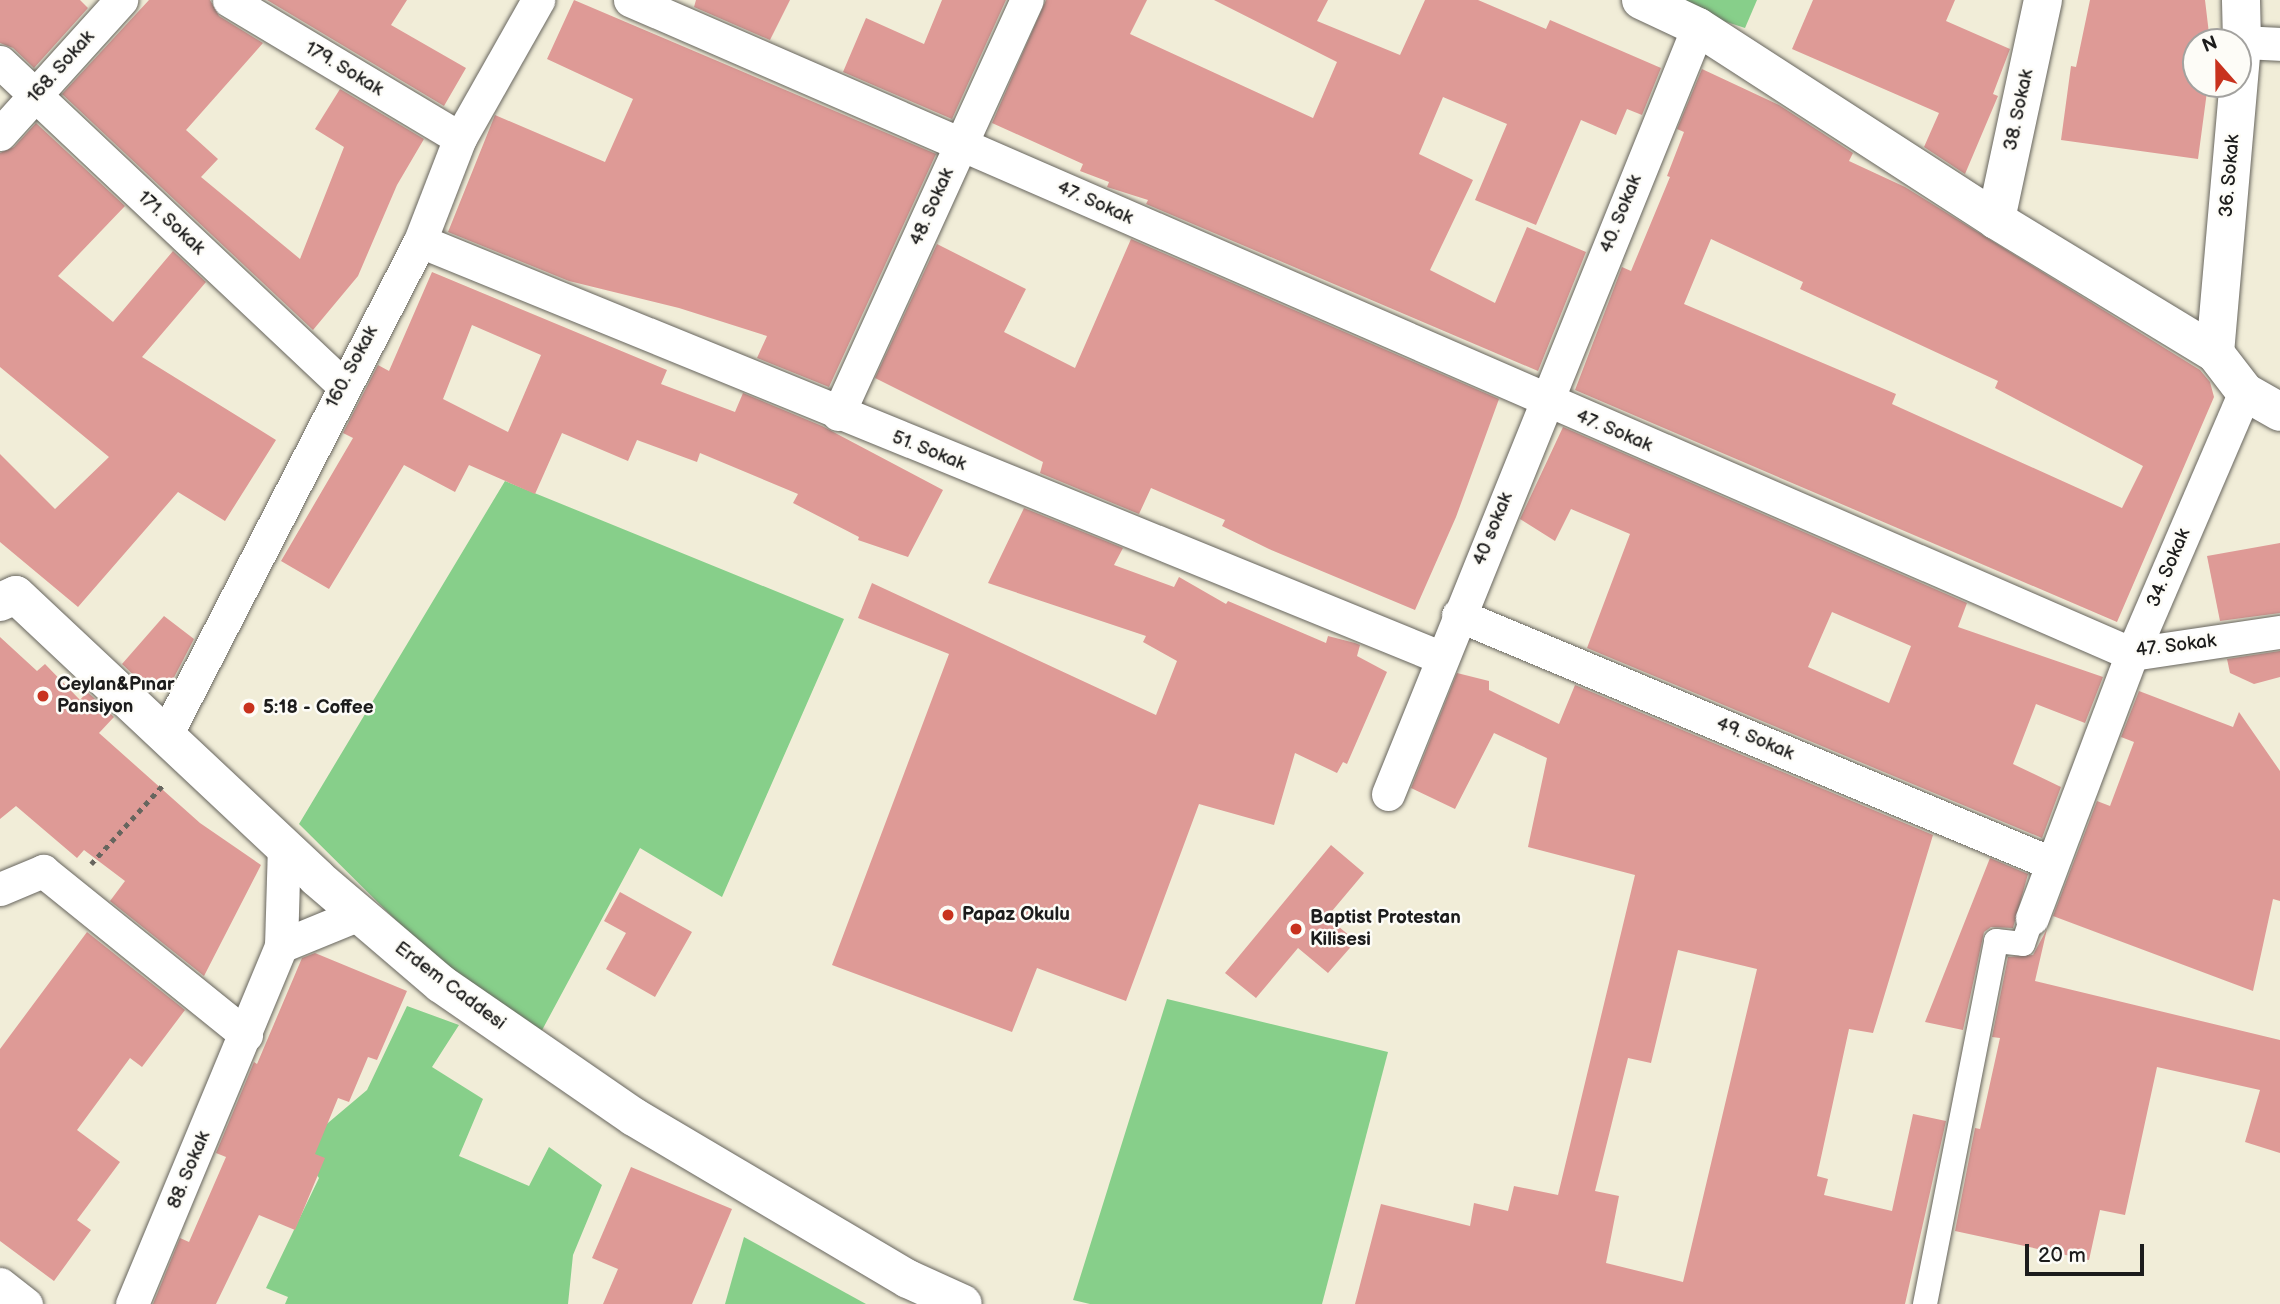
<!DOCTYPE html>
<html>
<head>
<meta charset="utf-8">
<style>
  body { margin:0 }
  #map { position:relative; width:2280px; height:1304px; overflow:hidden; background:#f1edd8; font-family:"Balsamiq Sans",sans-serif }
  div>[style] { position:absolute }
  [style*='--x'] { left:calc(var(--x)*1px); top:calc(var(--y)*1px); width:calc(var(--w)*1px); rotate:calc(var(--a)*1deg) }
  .green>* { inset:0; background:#87cf8a }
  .building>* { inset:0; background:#de9a96 }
  .path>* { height:4.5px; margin-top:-2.25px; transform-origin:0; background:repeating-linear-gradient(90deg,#67655e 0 5px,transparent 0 10px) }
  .roads { filter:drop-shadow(0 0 2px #67655e) drop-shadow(0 0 2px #67655e) }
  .pedestrian>* { height:24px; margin:-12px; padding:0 12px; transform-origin:12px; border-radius:12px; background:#fff }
  .minor>* { height:33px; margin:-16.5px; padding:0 16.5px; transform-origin:16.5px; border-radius:16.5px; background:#fff }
  .tertiary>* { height:38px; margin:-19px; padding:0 19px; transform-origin:19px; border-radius:19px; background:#fff }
  .secondary>* { height:38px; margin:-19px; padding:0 19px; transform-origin:19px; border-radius:19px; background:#fff }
  .primary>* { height:38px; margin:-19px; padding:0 19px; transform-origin:19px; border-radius:19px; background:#fff }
  .dots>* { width:19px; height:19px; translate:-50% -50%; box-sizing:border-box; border:4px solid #fdfcf7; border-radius:50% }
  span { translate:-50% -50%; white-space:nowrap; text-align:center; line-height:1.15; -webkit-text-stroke:5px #fdfcf7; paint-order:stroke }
  .street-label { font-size:19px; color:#1c1c1c }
  .poi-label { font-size:19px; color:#1c1c1c; font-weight:700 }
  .left { translate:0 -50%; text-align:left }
  .north { position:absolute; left:2182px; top:28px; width:70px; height:70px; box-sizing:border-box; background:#fdfcf7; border:2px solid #a3a29f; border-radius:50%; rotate:339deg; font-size:19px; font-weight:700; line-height:28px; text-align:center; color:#1c1c1c }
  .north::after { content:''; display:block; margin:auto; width:24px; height:32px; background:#c8321e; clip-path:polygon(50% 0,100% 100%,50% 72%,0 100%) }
  .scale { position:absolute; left:2025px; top:1244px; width:119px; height:32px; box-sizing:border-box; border:4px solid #1c1c1c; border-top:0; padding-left:9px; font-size:21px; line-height:24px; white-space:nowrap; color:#1c1c1c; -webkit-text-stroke:5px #fdfcf7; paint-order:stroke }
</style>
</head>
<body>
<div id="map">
  <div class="green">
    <div style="clip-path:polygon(1687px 0,1757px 0,1745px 28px,1684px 8px)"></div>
    <div style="clip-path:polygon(505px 481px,844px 619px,722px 897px,640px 848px,540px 1034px,428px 952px,299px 824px)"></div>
    <div style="clip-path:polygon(1167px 999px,1388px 1052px,1322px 1304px,1090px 1304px,1073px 1300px)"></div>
    <div style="clip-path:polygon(407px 1006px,459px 1025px,432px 1067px,483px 1099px,459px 1156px,529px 1186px,549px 1147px,602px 1185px,573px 1255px,568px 1304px,285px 1304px,288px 1297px,266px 1288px,319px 1178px,310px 1166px,322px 1128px,367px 1090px)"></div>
    <div style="clip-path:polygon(744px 1237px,866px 1304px,725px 1304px)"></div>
  </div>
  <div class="building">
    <div style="clip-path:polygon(0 0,80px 0,88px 8px,34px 68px,13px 48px,0 43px)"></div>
    <div style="clip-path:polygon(149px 0,210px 0,219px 16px,263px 43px,186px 130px,218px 159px,201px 177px,300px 259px,344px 147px,315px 129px,340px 89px,424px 139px,397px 185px,358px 276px,313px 330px,62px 94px)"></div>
    <div style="clip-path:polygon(267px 0,407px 0,391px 25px,466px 68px,444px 106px)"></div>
    <div style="clip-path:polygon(574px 0,936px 154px,829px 387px,757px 358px,767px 336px,679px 308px,569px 281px,448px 232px,495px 115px,605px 162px,633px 99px,547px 59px)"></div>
    <div style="clip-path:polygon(696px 0,790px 0,770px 40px,694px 7px)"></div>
    <div style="clip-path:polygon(942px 0,1006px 0,952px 119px,843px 72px,866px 18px,924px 44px)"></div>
    <div style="clip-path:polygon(1046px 0,1147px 0,1130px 34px,1313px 118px,1337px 62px,1214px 0,1328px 0,1317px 21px,1400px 55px,1425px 0,1478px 0,1546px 29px,1550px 20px,1661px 68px,1642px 115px,1627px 109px,1616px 135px,1581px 120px,1536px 225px,1475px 200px,1507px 124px,1443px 97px,1419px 154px,1473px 180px,1430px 270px,1495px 303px,1527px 227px,1586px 252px,1538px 371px,1146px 204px,1148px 200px,1107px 187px,1109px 182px,1080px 171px,1083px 164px,992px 123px)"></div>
    <div style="clip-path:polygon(1813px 0,1955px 0,1946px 21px,2010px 49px,1993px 94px,1998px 96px,1965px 174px,1924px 147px,1939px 113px,1792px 49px)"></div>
    <div style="clip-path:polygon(2090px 0,2205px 0,2210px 42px,2196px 42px,2196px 84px,2208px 84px,2198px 159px,2061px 140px,2071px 66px,2076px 67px)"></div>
    <div style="clip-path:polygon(evenodd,1702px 69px,1779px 105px,1853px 153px,1849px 161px,1905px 187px,2200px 370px,2210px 382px,2214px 397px,2117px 622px,1575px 390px,1622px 267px,1631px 271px,1670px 177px,1667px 176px,1684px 132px,1677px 129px,1702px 69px,1711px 239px,1803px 282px,1800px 289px,1998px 381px,1995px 388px,2143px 466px,2122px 508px,1892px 404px,1896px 394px,1684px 304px,1711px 239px)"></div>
    <div style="clip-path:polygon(36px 123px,125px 206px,58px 276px,113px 322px,173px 251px,206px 282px,142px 357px,276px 440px,225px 521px,178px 492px,78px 607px,0 542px,0 454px,55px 509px,109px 457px,0 367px,0 153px,14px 147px)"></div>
    <div style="clip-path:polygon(1131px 239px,1499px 399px,1456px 517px,1415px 610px,1269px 549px,1222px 526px,1225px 520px,1151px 488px,1139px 514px,1040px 473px,1043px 462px,875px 378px,937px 244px,1026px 289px,1004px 332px,1075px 368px)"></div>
    <div style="clip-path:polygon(evenodd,432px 272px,667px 370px,661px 384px,735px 412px,743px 393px,822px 426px,943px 490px,908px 557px,858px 540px,859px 537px,793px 503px,798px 494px,700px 453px,697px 462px,637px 440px,628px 461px,562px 433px,535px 494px,469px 465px,455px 492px,404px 465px,329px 589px,281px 561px,353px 438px,343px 433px,378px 365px,389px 371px,432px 272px,472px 325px,541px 355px,508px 432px,443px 399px,472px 325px)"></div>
    <div style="clip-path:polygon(evenodd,1563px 427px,1967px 603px,1958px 627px,2103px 677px,2085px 723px,2036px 704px,2013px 764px,2061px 787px,2042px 838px,1587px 648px,1630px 534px,1571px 509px,1555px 541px,1520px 519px,1563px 427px,1832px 612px,1911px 646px,1889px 703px,1808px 667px,1832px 612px)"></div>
    <div style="clip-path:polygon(1024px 508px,1123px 548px,1114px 565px,1174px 587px,1179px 577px,1226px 604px,1228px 601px,1326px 643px,1328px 636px,1355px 643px,1360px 645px,1357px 656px,1387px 672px,1347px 764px,1343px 762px,1337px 773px,1295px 753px,1274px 825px,1199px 804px,1126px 1001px,1037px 968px,1012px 1032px,832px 965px,949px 654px,858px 618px,872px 583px,1156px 715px,1177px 661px,1143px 642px,1146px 636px,988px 583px)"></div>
    <div style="clip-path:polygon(2280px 543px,2280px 613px,2220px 621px,2207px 556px)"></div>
    <div style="clip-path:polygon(164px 616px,194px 639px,168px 689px,152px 677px,144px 685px,122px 664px)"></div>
    <div style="clip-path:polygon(0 637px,37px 671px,45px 664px,80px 700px,87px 692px,93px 697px,114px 717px,99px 733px,200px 823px,261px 865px,204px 976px,110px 901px,125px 881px,84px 850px,77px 858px,16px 806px,0 819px)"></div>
    <div style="clip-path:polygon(2280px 651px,2280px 677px,2254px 684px,2230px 673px,2227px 659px)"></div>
    <div style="clip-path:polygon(evenodd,1457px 673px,1489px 681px,1489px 690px,1559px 724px,1575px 685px,1933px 835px,1873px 1033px,1849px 1029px,1817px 1176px,1828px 1179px,1824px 1195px,1892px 1211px,1913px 1114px,1946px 1121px,1905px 1304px,1355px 1304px,1381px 1204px,1470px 1226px,1474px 1203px,1508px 1211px,1514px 1186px,1558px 1195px,1635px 875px,1528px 847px,1547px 758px,1494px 733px,1455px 809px,1411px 788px,1457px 673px,1678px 950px,1757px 969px,1683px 1282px,1606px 1263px,1619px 1196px,1595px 1191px,1628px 1058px,1651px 1063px,1678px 950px)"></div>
    <div style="clip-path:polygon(2139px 691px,2233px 727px,2239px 712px,2280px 771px,2280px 901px,2273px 899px,2253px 991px,2053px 916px,2097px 801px,2110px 806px,2134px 742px,2121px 737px)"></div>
    <div style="clip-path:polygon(1331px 845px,1364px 873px,1327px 917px,1356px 941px,1328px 973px,1298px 948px,1256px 998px,1225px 973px)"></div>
    <div style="clip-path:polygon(1990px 858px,2028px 874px,2013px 928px,1991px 927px,1984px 932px,1963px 1030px,1925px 1022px)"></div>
    <div style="clip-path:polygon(620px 892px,692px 932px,655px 997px,606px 969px,626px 933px,604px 921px)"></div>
    <div style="clip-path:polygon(2047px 929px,2035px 981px,2280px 1040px,2280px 1153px,2245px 1142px,2260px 1090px,2157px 1067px,2125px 1215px,2100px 1210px,2089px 1260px,1955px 1231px,1975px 1128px,1980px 1129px,2000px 1038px,1992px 1037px,2008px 957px,2033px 955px)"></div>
    <div style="clip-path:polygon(87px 932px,185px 1010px,142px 1067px,130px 1058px,77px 1130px,120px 1162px,77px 1220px,91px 1230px,54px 1281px,0 1241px,0 1049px)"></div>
    <div style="clip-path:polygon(315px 953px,407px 991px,377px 1060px,368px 1057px,349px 1102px,338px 1098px,315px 1154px,325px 1158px,295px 1230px,259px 1215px,216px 1304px,153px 1304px,180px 1238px,189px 1242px,226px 1157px,216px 1153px,254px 1062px,257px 1064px,302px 958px)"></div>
    <div style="clip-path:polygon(631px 1167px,732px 1209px,692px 1304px,603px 1304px,618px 1269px,592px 1258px)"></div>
  </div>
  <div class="path">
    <div style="--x:91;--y:864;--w:107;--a:-47.7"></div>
  </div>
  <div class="roads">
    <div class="pedestrian">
      <div style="--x:1925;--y:1304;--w:370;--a:-78.9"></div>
      <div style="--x:1996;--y:941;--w:27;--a:6"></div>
      <div style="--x:2023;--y:944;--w:28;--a:-71"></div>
    </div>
    <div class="minor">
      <div style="--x:229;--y:0;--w:269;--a:30.9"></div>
      <div style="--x:630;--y:0;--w:1638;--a:23.53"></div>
      <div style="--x:2132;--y:654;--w:150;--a:-8.5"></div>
      <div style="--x:2242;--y:42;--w:38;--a:3"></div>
      <div style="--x:0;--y:62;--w:470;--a:43.3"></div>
      <div style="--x:0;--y:134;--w:181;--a:-47.9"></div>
      <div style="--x:420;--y:241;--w:1102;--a:22.19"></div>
      <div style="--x:838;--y:414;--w:455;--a:-65.5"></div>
      <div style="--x:1458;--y:615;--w:643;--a:22.7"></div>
      <div style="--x:166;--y:735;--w:555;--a:-62.79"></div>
      <div style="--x:420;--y:241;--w:110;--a:-68.8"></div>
      <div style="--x:460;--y:138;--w:159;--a:-60.5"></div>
      <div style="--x:1388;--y:794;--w:827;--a:-67.99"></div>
      <div style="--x:0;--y:889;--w:47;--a:-22.7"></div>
      <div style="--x:43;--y:871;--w:261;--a:38.9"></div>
      <div style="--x:2032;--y:918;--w:282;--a:-69.3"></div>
      <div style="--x:2132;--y:654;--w:285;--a:-66.7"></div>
      <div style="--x:281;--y:946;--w:84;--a:-22.3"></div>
      <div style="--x:0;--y:1284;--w:33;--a:38"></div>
      <div style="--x:132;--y:1304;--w:388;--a:-67.4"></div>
      <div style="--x:281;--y:946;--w:99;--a:-88.3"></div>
    </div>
    <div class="tertiary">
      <div style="--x:1641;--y:0;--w:63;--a:25.3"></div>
      <div style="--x:1698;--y:27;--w:355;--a:32.9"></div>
    </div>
    <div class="secondary">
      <div style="--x:2043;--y:0;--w:225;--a:102.1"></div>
      <div style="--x:1996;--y:220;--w:256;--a:31.3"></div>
      <div style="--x:2215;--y:353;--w:49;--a:52.4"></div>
      <div style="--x:2245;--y:392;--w:40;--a:29.7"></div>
      <div style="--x:2215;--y:353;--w:312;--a:-85"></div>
      <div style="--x:2242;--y:42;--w:42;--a:-91.4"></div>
    </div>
    <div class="primary">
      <div style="--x:0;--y:602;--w:17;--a:-24"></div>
      <div style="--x:16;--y:595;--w:413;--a:43.2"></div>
      <div style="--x:317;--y:878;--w:163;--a:40.5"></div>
      <div style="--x:441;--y:984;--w:234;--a:34.6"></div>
      <div style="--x:634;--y:1117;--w:318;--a:30.6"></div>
      <div style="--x:908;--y:1279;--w:60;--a:24.4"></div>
    </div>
  </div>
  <div class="dots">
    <div style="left:43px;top:696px;background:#c8321e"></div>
    <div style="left:249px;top:708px;background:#c8321e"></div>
    <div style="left:948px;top:915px;background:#c8321e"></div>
    <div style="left:1296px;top:929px;background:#c8321e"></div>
  </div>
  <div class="street-label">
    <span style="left:61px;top:67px;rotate:-48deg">168. Sokak</span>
    <span style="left:344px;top:69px;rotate:31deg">179. Sokak</span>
    <span style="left:2019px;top:110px;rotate:-78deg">38. Sokak</span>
    <span style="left:2230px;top:176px;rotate:-85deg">36. Sokak</span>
    <span style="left:1095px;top:203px;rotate:24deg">47. Sokak</span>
    <span style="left:932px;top:207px;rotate:-66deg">48. Sokak</span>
    <span style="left:1621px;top:214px;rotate:-68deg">40. Sokak</span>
    <span style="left:171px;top:223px;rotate:43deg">171. Sokak</span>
    <span style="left:352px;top:367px;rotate:-62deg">160. Sokak</span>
    <span style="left:1614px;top:431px;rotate:23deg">47. Sokak</span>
    <span style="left:929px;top:451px;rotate:22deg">51. Sokak</span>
    <span style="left:1493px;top:529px;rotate:-68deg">40 sokak</span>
    <span style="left:2169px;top:568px;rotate:-67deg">34. Sokak</span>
    <span style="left:2176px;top:646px;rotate:-7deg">47. Sokak</span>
    <span style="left:1755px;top:739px;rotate:23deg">49. Sokak</span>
    <span style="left:450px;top:986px;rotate:37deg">Erdem Caddesi</span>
    <span style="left:189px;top:1170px;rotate:-67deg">88. Sokak</span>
  </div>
  <div class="poi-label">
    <span class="left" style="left:57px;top:696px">Ceylan&amp;Pınar<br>Pansiyon</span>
    <span class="left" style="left:263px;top:708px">5:18 - Coffee</span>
    <span class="left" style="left:962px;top:915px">Papaz Okulu</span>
    <span class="left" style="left:1310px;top:929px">Baptist Protestan<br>Kilisesi</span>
  </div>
  <div class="north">N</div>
  <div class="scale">20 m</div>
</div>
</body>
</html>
